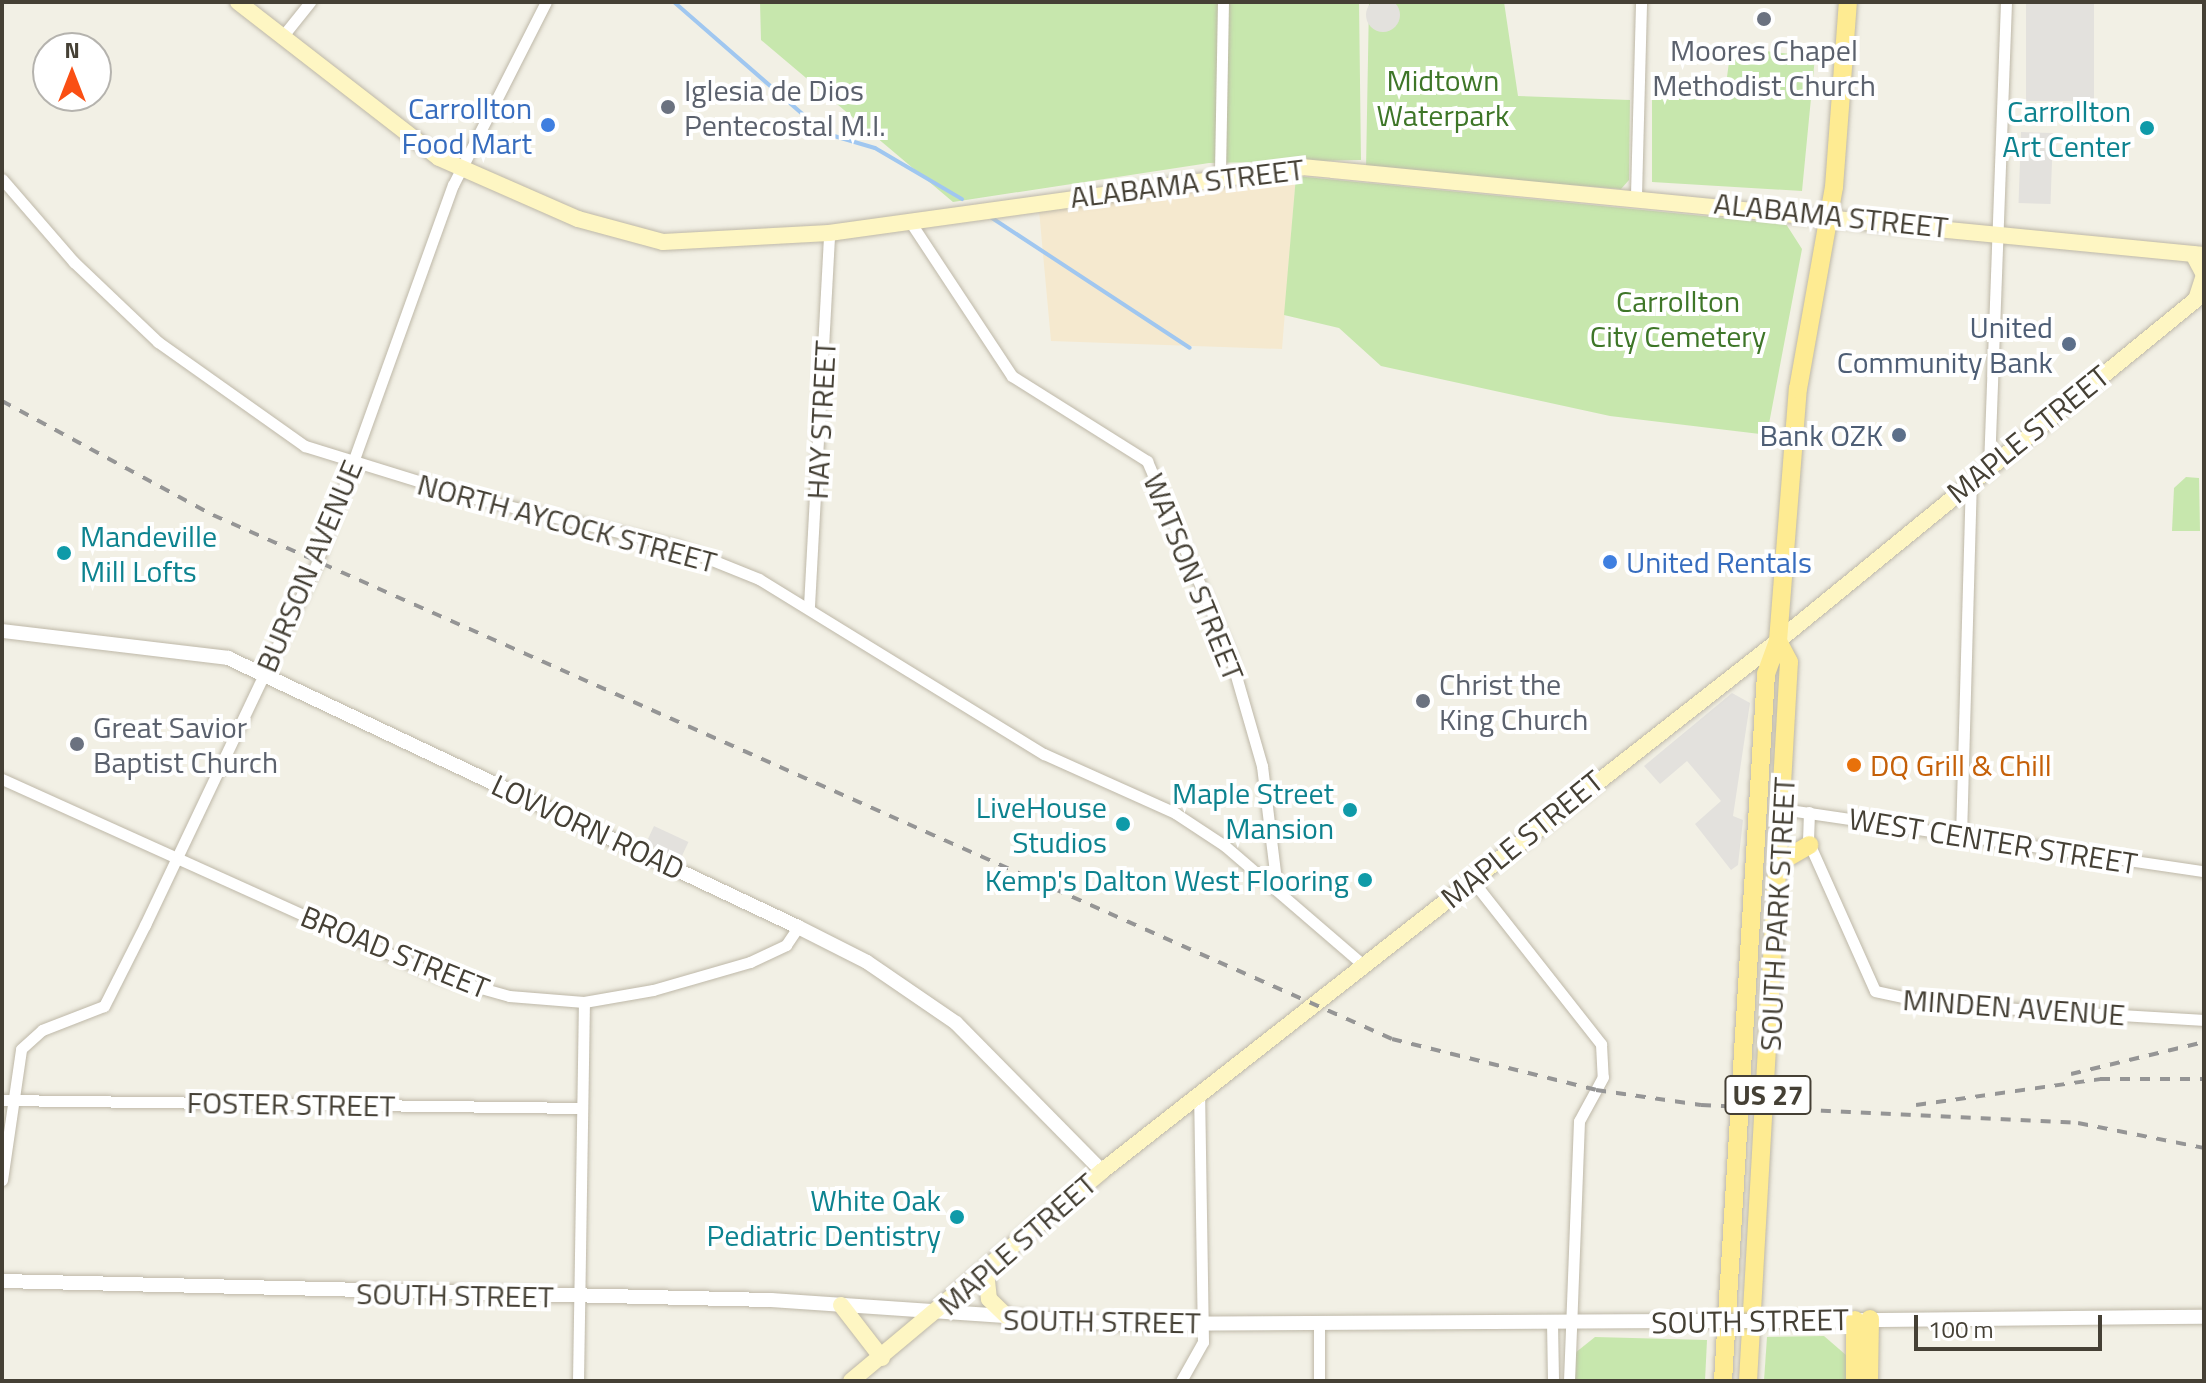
<!DOCTYPE html>
<html>
<head>
<meta charset="utf-8">
<style>
  body { margin:0 }
  #map { position:relative; width:2206px; height:1383px; overflow:hidden; background:#f2f0e5; font-family:"Titillium Web",sans-serif }
  div>[style] { position:absolute }
  [style*='--x'] { left:calc(var(--x)*1px); top:calc(var(--y)*1px); width:calc(var(--w)*1px); rotate:calc(var(--a)*1deg) }
  .commercial>* { inset:0; background:#f5e9cf }
  .green>* { inset:0; background:#c7e7ad }
  .parking>* { inset:0; background:#e3e1dd; transform-origin:0 0 }
  .round { border-radius:50% }
  .stream>* { height:4px; margin:-2px; padding:0 2px; transform-origin:2px; border-radius:2px; background:#a0c7f0 }
  .roads { filter:drop-shadow(0 0 2px #beb8a8) drop-shadow(0 0 2px #beb8a8) }
  .minor>* { height:11px; margin:-5.5px; padding:0 5.5px; transform-origin:5.5px; border-radius:5.5px; background:#fff }
  .tertiary>* { height:14px; margin:-7px; padding:0 7px; transform-origin:7px; border-radius:7px; background:#fff }
  .secondary>* { height:16px; margin:-8px; padding:0 8px; transform-origin:8px; border-radius:8px; background:#fef6c3 }
  .primary>* { height:18px; margin:-9px; padding:0 9px; transform-origin:9px; border-radius:9px; background:#feeb92 }
  .rail>* { height:4px; margin-top:-2px; transform-origin:0; background:repeating-linear-gradient(90deg,#959595 0 10px,transparent 0 20px) }
  .bridges { filter:drop-shadow(0 0 2px #beb8a8) drop-shadow(0 0 2px #beb8a8) }
  .tertiary-bridge>* { height:14px; margin:-7px; padding:0 7px; transform-origin:7px; border-radius:7px; background:#fff }
  .dots>* { width:22px; height:22px; translate:-50% -50%; box-sizing:border-box; border:4px solid #fff; border-radius:50% }
  span { translate:-50% -50%; white-space:nowrap; text-align:center; line-height:1.15; -webkit-text-stroke:8px #fff; paint-order:stroke }
  .shield-label span { padding:2px 6px; background:#fff; border:2px solid; border-radius:6px; -webkit-text-stroke-width:0 }
  .shield-label { font-size:28px; color:#454035; font-weight:700 }
  .worship-label { font-size:30px; color:#5b616d }
  .left { translate:0 -50%; text-align:left }
  .park-label { font-size:30px; color:#3e7628 }
  .shop-label { font-size:30px; color:#366cbe }
  .right { translate:-100% -50%; text-align:right }
  .culture-label { font-size:30px; color:#0d838f }
  .street-label { font-size:30px; color:#454035 }
  .service-label { font-size:30px; color:#4e5e75 }
  .food-label { font-size:30px; color:#c56008 }
  .frame { position:absolute; inset:0; border:4px solid #454035; pointer-events:none }
  .north { position:absolute; left:32px; top:32px; width:80px; height:80px; box-sizing:border-box; background:#fff; border:2px solid #b5b3ae; border-radius:50%; rotate:0deg; font-size:22px; font-weight:700; line-height:32px; text-align:center; color:#454035 }
  .north::after { content:''; display:block; margin:auto; width:28px; height:36px; background:#fa4f14; clip-path:polygon(50% 0,100% 100%,50% 72%,0 100%) }
  .scale { position:absolute; left:1914px; top:1315px; width:188px; height:36px; box-sizing:border-box; border:4px solid #454035; border-top:0; padding-left:10px; font-size:24px; line-height:28px; white-space:nowrap; color:#454035; -webkit-text-stroke:6px #fff; paint-order:stroke }
</style>
</head>
<body>
<div id="map">
  <div class="commercial">
    <div style="clip-path:polygon(1296px 176px,1282px 349px,1051px 341px,1039px 210px)"></div>
  </div>
  <div class="green">
    <div style="clip-path:polygon(760px 2px,1359px 2px,1361px 160px,1209px 163px,953px 202px,761px 40px)"></div>
    <div style="clip-path:polygon(1369px 2px,1504px 2px,1518px 96px,1630px 100px,1629px 180px,1621px 189px,1366px 169px)"></div>
    <div style="clip-path:polygon(1731px 47px,1815px 57px,1802px 191px,1652px 182px,1652px 88px,1725px 92px)"></div>
    <div style="clip-path:polygon(1296px 176px,1786px 224px,1802px 249px,1768px 429px,1760px 434px,1610px 416px,1381px 366px,1339px 328px,1284px 315px)"></div>
    <div style="clip-path:polygon(2186px 477px,2199px 478px,2200px 531px,2172px 531px,2174px 488px)"></div>
    <div style="clip-path:polygon(1824px 1336px,1846px 1355px,1846px 1381px,1764px 1381px,1767px 1337px)"></div>
    <div style="clip-path:polygon(1595px 1337px,1707px 1340px,1705px 1381px,1575px 1381px,1575px 1353px)"></div>
  </div>
  <div class="parking">
    <div class="round" style="left:1366px;top:-2px;width:34px;height:34px"></div>
    <div style="left:2026px;top:2px;width:68px;height:99px"></div>
    <div style="left:2021px;top:132px;width:32px;height:71px;rotate:2deg"></div>
    <div style="clip-path:polygon(1732px 693px,1750px 703px,1733px 816px,1743px 820px,1738px 865px,1731px 870px,1695px 824px,1721px 801px,1687px 761px,1660px 784px,1644px 766px)"></div>
    <div style="left:654px;top:826px;width:38px;height:19px;rotate:25deg"></div>
  </div>
  <div class="stream">
    <div style="--x:674;--y:2;--w:199;--a:41.1"></div>
    <div style="--x:824;--y:133;--w:53;--a:16.4"></div>
    <div style="--x:875;--y:148;--w:101;--a:30.4"></div>
    <div style="--x:989;--y:216;--w:240;--a:33.3"></div>
  </div>
  <div class="roads">
    <div class="minor">
      <div style="--x:282;--y:37;--w:45;--a:-51.3"></div>
      <div style="--x:1220;--y:173;--w:171;--a:-89"></div>
      <div style="--x:2;--y:179;--w:110;--a:49.1"></div>
      <div style="--x:74;--y:262;--w:116;--a:43.6"></div>
      <div style="--x:158;--y:342;--w:180;--a:35.3"></div>
      <div style="--x:305;--y:446;--w:173;--a:17.2"></div>
      <div style="--x:470;--y:497;--w:213;--a:13.3"></div>
      <div style="--x:677;--y:546;--w:88;--a:21.9"></div>
      <div style="--x:759;--y:579;--w:334;--a:31.6"></div>
      <div style="--x:1044;--y:754;--w:144;--a:24.2"></div>
      <div style="--x:1175;--y:813;--w:60;--a:33.4"></div>
      <div style="--x:1225;--y:846;--w:181;--a:40.7"></div>
      <div style="--x:1636;--y:195;--w:193;--a:-88.5"></div>
      <div style="--x:911;--y:223;--w:183;--a:56.6"></div>
      <div style="--x:1012;--y:376;--w:160;--a:32.2"></div>
      <div style="--x:1147;--y:461;--w:211;--a:66.8"></div>
      <div style="--x:1230;--y:655;--w:116;--a:73.9"></div>
      <div style="--x:1262;--y:766;--w:124;--a:83"></div>
      <div style="--x:1989;--y:466;--w:464;--a:-87.9"></div>
      <div style="--x:809;--y:606;--w:374;--a:-86.9"></div>
      <div style="--x:2;--y:779;--w:478;--a:24.3"></div>
      <div style="--x:438;--y:976;--w:74;--a:15.7"></div>
      <div style="--x:509;--y:996;--w:75;--a:4.6"></div>
      <div style="--x:584;--y:1002;--w:70;--a:-9.9"></div>
      <div style="--x:653;--y:990;--w:101;--a:-16.1"></div>
      <div style="--x:750;--y:962;--w:40;--a:-25"></div>
      <div style="--x:786;--y:945;--w:22;--a:-56"></div>
      <div style="--x:1782;--y:809;--w:427;--a:8.4"></div>
      <div style="--x:1809;--y:812;--w:29;--a:92"></div>
      <div style="--x:1808;--y:841;--w:164;--a:65.9"></div>
      <div style="--x:1875;--y:991;--w:61;--a:12.2"></div>
      <div style="--x:1935;--y:1004;--w:269;--a:3.4"></div>
      <div style="--x:1961;--y:836;--w:355;--a:-88.4"></div>
      <div style="--x:1472;--y:880;--w:209;--a:51.8"></div>
      <div style="--x:1601;--y:1044;--w:33;--a:87"></div>
      <div style="--x:1603;--y:1077;--w:50;--a:118.6"></div>
      <div style="--x:1579;--y:1121;--w:260;--a:92.2"></div>
      <div style="--x:2;--y:1100;--w:579;--a:0.79"></div>
      <div style="--x:2;--y:1180;--w:132;--a:-81.7"></div>
      <div style="--x:21;--y:1049;--w:28;--a:-42"></div>
      <div style="--x:42;--y:1030;--w:66;--a:-21.2"></div>
      <div style="--x:104;--y:1006;--w:91;--a:-63.2"></div>
      <div style="--x:145;--y:925;--w:402;--a:-64.6"></div>
      <div style="--x:317;--y:562;--w:401;--a:-70.2"></div>
      <div style="--x:453;--y:185;--w:205;--a:-63.1"></div>
      <div style="--x:1552;--y:1322;--w:59;--a:89"></div>
      <div style="--x:578;--y:1381;--w:379;--a:-89.1"></div>
      <div style="--x:1181;--y:1381;--w:45;--a:-60.6"></div>
      <div style="--x:1203;--y:1342;--w:248;--a:-90.9"></div>
      <div style="--x:1319;--y:1381;--w:57;--a:-90"></div>
    </div>
    <div class="tertiary">
      <div style="--x:2;--y:631;--w:228;--a:6.8"></div>
      <div style="--x:228;--y:658;--w:630;--a:25.26"></div>
      <div style="--x:798;--y:927;--w:77;--a:26.9"></div>
      <div style="--x:867;--y:962;--w:108;--a:34.4"></div>
      <div style="--x:956;--y:1023;--w:208;--a:45.4"></div>
      <div style="--x:2;--y:1281;--w:769;--a:1.42"></div>
      <div style="--x:771;--y:1300;--w:355;--a:3.9"></div>
      <div style="--x:1125;--y:1324;--w:565;--a:-0.3"></div>
      <div style="--x:1788;--y:1321;--w:416;--a:-0.6"></div>
    </div>
    <div class="secondary">
      <div style="--x:238;--y:2;--w:254;--a:37.8"></div>
      <div style="--x:439;--y:158;--w:152;--a:23.7"></div>
      <div style="--x:578;--y:219;--w:88;--a:15.1"></div>
      <div style="--x:663;--y:242;--w:166;--a:-3.1"></div>
      <div style="--x:829;--y:233;--w:478;--a:-7.9"></div>
      <div style="--x:1302;--y:167;--w:906;--a:5.57"></div>
      <div style="--x:2193;--y:254;--w:24;--a:62"></div>
      <div style="--x:2204;--y:275;--w:25;--a:108"></div>
      <div style="--x:986;--y:1271;--w:28;--a:84"></div>
      <div style="--x:989;--y:1299;--w:29;--a:44"></div>
      <div style="--x:841;--y:1305;--w:67;--a:52.3"></div>
      <div style="--x:851;--y:1381;--w:327;--a:-39.9"></div>
      <div style="--x:1102;--y:1171;--w:859;--a:-38.1"></div>
      <div style="--x:1778;--y:641;--w:550;--a:-39.25"></div>
    </div>
    <div class="primary">
      <div style="--x:1780;--y:862;--w:34;--a:-30"></div>
      <div style="--x:1855;--y:1320;--w:61;--a:90"></div>
      <div style="--x:1723;--y:1381;--w:708;--a:-86.52"></div>
      <div style="--x:1766;--y:674;--w:35;--a:-70"></div>
      <div style="--x:1778;--y:641;--w:253;--a:-85.5"></div>
      <div style="--x:1798;--y:389;--w:205;--a:-79.9"></div>
      <div style="--x:1834;--y:187;--w:186;--a:-85.7"></div>
      <div style="--x:1748;--y:1381;--w:720;--a:-86.74"></div>
      <div style="--x:1789;--y:662;--w:24;--a:-118"></div>
      <div style="--x:1869;--y:1381;--w:62;--a:-89.1"></div>
    </div>
  </div>
  <div class="rail">
    <div style="--x:2;--y:401;--w:240;--a:28.4"></div>
    <div style="--x:213;--y:515;--w:1290;--a:23.96"></div>
    <div style="--x:1392;--y:1039;--w:210;--a:14"></div>
    <div style="--x:1596;--y:1090;--w:106;--a:8.1"></div>
    <div style="--x:1701;--y:1105;--w:377;--a:2.7"></div>
    <div style="--x:2078;--y:1123;--w:128;--a:11.2"></div>
    <div style="--x:2071;--y:1074;--w:137;--a:-13.5"></div>
    <div style="--x:1916;--y:1105;--w:186;--a:-8"></div>
    <div style="--x:2100;--y:1079;--w:104;--a:0"></div>
  </div>
  <div class="bridges">
    <div class="tertiary-bridge">
      <div style="--x:1690;--y:1321;--w:98;--a:0"></div>
    </div>
  </div>
  <div class="dots">
    <div style="left:1764px;top:19px;background:#6b7280"></div>
    <div style="left:668px;top:107px;background:#6b7280"></div>
    <div style="left:548px;top:125px;background:#3f7fe0"></div>
    <div style="left:2147px;top:128px;background:#0f9aa8"></div>
    <div style="left:2069px;top:344px;background:#5c6f8a"></div>
    <div style="left:1899px;top:435px;background:#5c6f8a"></div>
    <div style="left:64px;top:553px;background:#0f9aa8"></div>
    <div style="left:1610px;top:562px;background:#3f7fe0"></div>
    <div style="left:1423px;top:701px;background:#6b7280"></div>
    <div style="left:77px;top:744px;background:#6b7280"></div>
    <div style="left:1854px;top:765px;background:#e8710a"></div>
    <div style="left:1350px;top:810px;background:#0f9aa8"></div>
    <div style="left:1123px;top:824px;background:#0f9aa8"></div>
    <div style="left:1365px;top:880px;background:#0f9aa8"></div>
    <div style="left:957px;top:1217px;background:#0f9aa8"></div>
  </div>
  <div class="shield-label">
    <span style="left:1768px;top:1095px">US 27</span>
  </div>
  <div class="worship-label">
    <span style="left:1764px;top:67px">Moores Chapel<br>Methodist Church</span>
    <span class="left" style="left:684px;top:107px">Iglesia de Dios<br>Pentecostal M.I.</span>
    <span class="left" style="left:1439px;top:701px">Christ the<br>King Church</span>
    <span class="left" style="left:93px;top:744px">Great Savior<br>Baptist Church</span>
  </div>
  <div class="park-label">
    <span style="left:1443px;top:97px">Midtown<br>Waterpark</span>
    <span style="left:1678px;top:318px">Carrollton<br>City Cemetery</span>
  </div>
  <div class="shop-label">
    <span class="right" style="left:532px;top:125px">Carrollton<br>Food Mart</span>
    <span class="left" style="left:1626px;top:562px">United Rentals</span>
  </div>
  <div class="culture-label">
    <span class="right" style="left:2131px;top:128px">Carrollton<br>Art Center</span>
    <span class="left" style="left:80px;top:553px">Mandeville<br>Mill Lofts</span>
    <span class="right" style="left:1334px;top:810px">Maple Street<br>Mansion</span>
    <span class="right" style="left:1107px;top:824px">LiveHouse<br>Studios</span>
    <span class="right" style="left:1349px;top:880px">Kemp's Dalton West Flooring</span>
    <span class="right" style="left:941px;top:1217px">White Oak<br>Pediatric Dentistry</span>
  </div>
  <div class="street-label">
    <span style="left:1187px;top:183px;rotate:-7deg">ALABAMA STREET</span>
    <span style="left:1831px;top:215px;rotate:6deg">ALABAMA STREET</span>
    <span style="left:821px;top:420px;rotate:-87deg">HAY STREET</span>
    <span style="left:2028px;top:434px;rotate:-39deg">MAPLE STREET</span>
    <span style="left:567px;top:523px;rotate:15deg">NORTH AYCOCK STREET</span>
    <span style="left:309px;top:566px;rotate:-67deg">BURSON AVENUE</span>
    <span style="left:1194px;top:577px;rotate:68deg">WATSON STREET</span>
    <span style="left:588px;top:827px;rotate:25deg">LOVVORN ROAD</span>
    <span style="left:1522px;top:839px;rotate:-39deg">MAPLE STREET</span>
    <span style="left:1993px;top:841px;rotate:9deg">WEST CENTER STREET</span>
    <span style="left:1777px;top:914px;rotate:-87deg">SOUTH PARK STREET</span>
    <span style="left:395px;top:952px;rotate:22deg">BROAD STREET</span>
    <span style="left:2014px;top:1007px;rotate:4deg">MINDEN AVENUE</span>
    <span style="left:291px;top:1104px;rotate:1deg">FOSTER STREET</span>
    <span style="left:1017px;top:1244px;rotate:-41deg">MAPLE STREET</span>
    <span style="left:455px;top:1295px;rotate:1deg">SOUTH STREET</span>
    <span style="left:1102px;top:1321px;rotate:1deg">SOUTH STREET</span>
    <span style="left:1750px;top:1321px;rotate:-1deg">SOUTH STREET</span>
  </div>
  <div class="service-label">
    <span class="right" style="left:2053px;top:344px">United<br>Community Bank</span>
    <span class="right" style="left:1883px;top:435px">Bank OZK</span>
  </div>
  <div class="food-label">
    <span class="left" style="left:1870px;top:765px">DQ Grill &amp; Chill</span>
  </div>
  <div class="frame"></div>
  <div class="north">N</div>
  <div class="scale">100 m</div>
</div>
</body>
</html>
